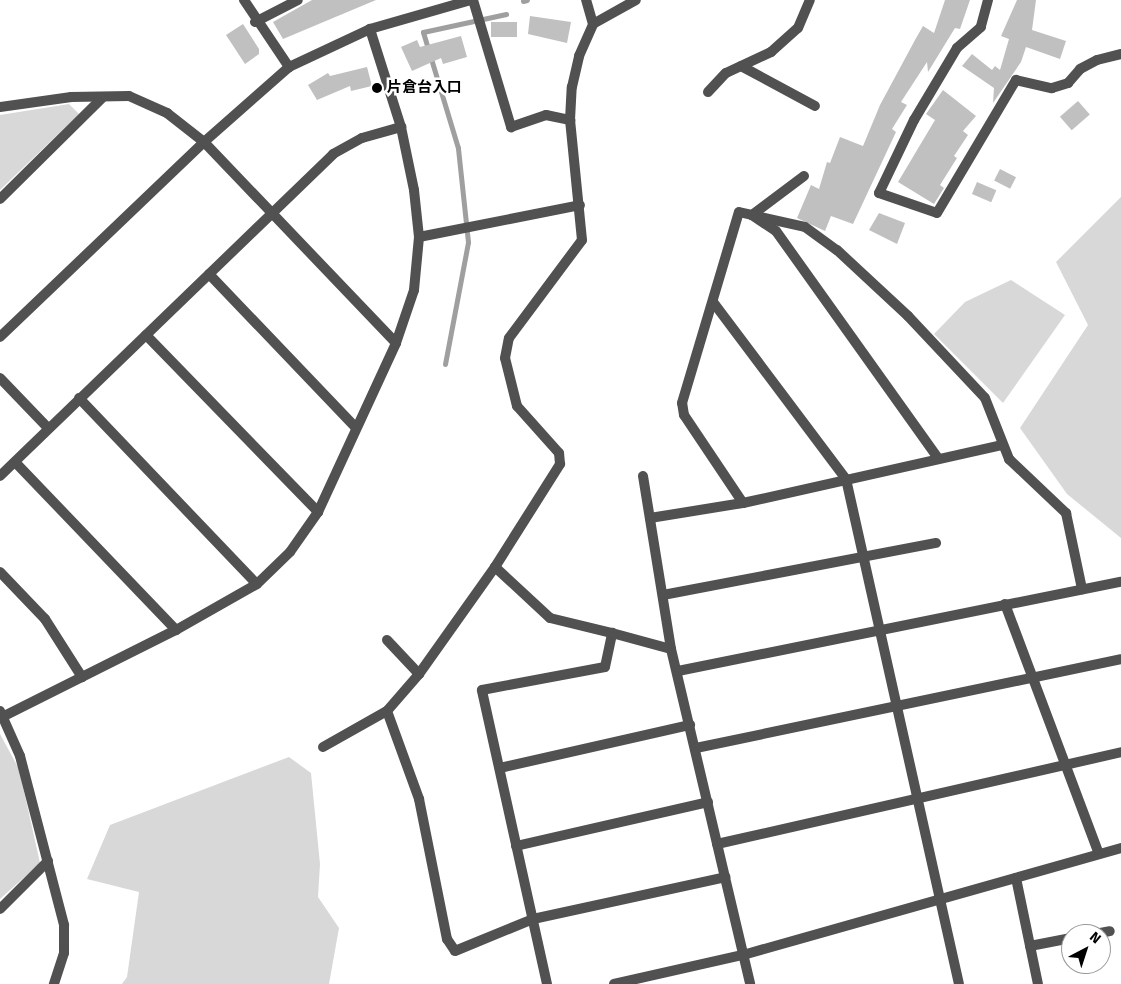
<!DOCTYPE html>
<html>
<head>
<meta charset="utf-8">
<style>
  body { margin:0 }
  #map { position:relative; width:1121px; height:984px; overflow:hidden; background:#fff; font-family:"Fira Sans","Noto Sans JP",sans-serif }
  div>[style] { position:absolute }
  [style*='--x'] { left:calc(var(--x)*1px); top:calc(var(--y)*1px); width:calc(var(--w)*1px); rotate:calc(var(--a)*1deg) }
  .green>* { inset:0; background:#d8d8d8 }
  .stream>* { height:5px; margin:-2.5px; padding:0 2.5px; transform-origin:2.5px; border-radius:2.5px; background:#9f9f9f }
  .building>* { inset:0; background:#c0c0c0; transform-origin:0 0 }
  .minor>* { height:10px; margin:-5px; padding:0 5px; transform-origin:5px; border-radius:5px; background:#515151 }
  .tertiary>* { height:10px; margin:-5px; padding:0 5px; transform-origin:5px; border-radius:5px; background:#515151 }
  .dots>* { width:14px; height:14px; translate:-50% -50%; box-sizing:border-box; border:2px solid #fff; border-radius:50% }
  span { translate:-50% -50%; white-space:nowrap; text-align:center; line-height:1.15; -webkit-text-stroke:5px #fff; paint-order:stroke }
  .poi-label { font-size:15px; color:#000; font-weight:700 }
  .left { translate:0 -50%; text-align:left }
  .north { position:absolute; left:1061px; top:924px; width:50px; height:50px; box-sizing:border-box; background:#fff; border:1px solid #999; border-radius:50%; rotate:40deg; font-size:14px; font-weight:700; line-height:20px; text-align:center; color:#000 }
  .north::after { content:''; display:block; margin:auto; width:18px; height:22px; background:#000; clip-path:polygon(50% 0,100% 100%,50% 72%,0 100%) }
</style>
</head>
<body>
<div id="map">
  <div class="green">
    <div style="clip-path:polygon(69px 104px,79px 114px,0 190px,0 115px)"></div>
    <div style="clip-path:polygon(1121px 197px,1121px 538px,1067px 494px,1020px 428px,1088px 325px,1056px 262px)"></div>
    <div style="clip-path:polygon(1011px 280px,1065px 315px,1003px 403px,934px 334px,965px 302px)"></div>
    <div style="clip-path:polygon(0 734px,19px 769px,40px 863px,0 899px)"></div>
    <div style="clip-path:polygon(289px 757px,311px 773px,320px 864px,318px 897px,339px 928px,329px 984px,122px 984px,127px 977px,139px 892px,87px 879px,110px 825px)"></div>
  </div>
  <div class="stream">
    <div style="--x:523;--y:1;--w:4;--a:-14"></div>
    <div style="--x:445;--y:364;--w:124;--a:-79.3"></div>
    <div style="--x:468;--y:242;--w:95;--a:-96.1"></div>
    <div style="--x:458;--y:148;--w:121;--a:-106.8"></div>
    <div style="--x:423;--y:32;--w:85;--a:-12.2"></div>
  </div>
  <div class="building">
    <div style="clip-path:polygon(312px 0,376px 0,283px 39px,273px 22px)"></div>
    <div style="clip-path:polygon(945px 0,970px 0,960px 29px,955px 28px,928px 72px,927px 62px,901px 102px,907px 105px,892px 129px,896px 132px,853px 224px,831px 216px,825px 231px,797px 218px,811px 185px,819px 189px,827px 162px,830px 163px,840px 137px,863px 146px,880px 105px,915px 40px,923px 26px,934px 33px)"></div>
    <div style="clip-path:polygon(1017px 0,1036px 0,1032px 30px,1066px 41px,1060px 59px,1026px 47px,1021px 62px,993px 103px,994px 88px,962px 66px,972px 54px,992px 70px,995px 66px,1000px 70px,1009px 39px,1001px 36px)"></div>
    <div style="clip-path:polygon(530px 16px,571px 22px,567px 43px,528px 34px)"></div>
    <div style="left:517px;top:22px;width:15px;height:26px;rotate:90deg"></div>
    <div style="clip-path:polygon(243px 24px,259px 49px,259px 54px,245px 64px,226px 35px)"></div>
    <div style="clip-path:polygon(461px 36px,467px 57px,443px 64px,441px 58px,412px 71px,401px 47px,417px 40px,420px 47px)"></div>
    <div style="clip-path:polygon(367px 67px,372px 86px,351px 91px,350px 86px,317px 100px,308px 85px,328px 73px,330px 76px)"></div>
    <div style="clip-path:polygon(943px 90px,976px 116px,963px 131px,968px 135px,954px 156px,957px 158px,940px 185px,944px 188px,934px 204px,898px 182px,935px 120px,926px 114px)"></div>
    <div style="left:1078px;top:101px;width:18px;height:24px;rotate:49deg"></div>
    <div style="left:1000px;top:169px;width:18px;height:13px;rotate:27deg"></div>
    <div style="left:977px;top:182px;width:21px;height:13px;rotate:23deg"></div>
    <div style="clip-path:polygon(879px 213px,905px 223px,897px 244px,869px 230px)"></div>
  </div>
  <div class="minor">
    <div style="--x:244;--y:0;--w:81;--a:56.1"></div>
    <div style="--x:473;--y:0;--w:133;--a:73.3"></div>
    <div style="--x:511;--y:127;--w:37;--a:-19"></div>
    <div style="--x:546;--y:115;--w:25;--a:12"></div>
    <div style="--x:988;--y:0;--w:28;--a:105"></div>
    <div style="--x:981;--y:27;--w:32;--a:139"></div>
    <div style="--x:957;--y:48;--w:84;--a:120.8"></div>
    <div style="--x:914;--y:120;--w:81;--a:115.6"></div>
    <div style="--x:879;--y:193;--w:61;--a:19"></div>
    <div style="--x:937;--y:213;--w:155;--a:-59.3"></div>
    <div style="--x:1016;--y:80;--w:37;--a:13"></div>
    <div style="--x:1052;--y:88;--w:17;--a:-17"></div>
    <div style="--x:1068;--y:83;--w:18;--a:-49"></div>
    <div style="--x:1080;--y:69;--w:19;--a:-28"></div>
    <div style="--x:1097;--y:60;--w:25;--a:-14"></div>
    <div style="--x:255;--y:22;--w:48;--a:-27.1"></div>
    <div style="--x:593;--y:24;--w:49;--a:-29.2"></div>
    <div style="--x:741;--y:66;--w:84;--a:28.4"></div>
    <div style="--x:708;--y:92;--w:26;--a:-47"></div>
    <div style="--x:726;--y:73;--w:50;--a:-25"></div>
    <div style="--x:771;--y:52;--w:36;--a:-42"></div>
    <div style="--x:798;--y:28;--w:30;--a:-67"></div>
    <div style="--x:0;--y:107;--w:72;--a:-8"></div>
    <div style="--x:71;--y:97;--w:58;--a:-1"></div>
    <div style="--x:129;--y:96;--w:42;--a:24.1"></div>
    <div style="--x:167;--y:113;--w:47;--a:38.1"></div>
    <div style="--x:204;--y:142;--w:278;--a:46.3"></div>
    <div style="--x:804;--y:176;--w:65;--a:143.1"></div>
    <div style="--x:752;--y:215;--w:54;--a:12.8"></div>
    <div style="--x:805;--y:227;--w:39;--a:36"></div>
    <div style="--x:837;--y:250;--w:97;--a:42.9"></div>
    <div style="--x:908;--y:316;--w:112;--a:46.8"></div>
    <div style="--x:985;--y:398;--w:66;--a:68.5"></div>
    <div style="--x:1009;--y:459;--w:79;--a:43.5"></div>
    <div style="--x:1066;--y:513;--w:78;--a:78.1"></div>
    <div style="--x:0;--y:199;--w:144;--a:-44.7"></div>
    <div style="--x:419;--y:237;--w:164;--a:-11.2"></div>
    <div style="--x:209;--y:274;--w:213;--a:46.3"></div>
    <div style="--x:713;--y:302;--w:221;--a:53.1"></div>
    <div style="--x:846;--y:479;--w:517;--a:77.39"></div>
    <div style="--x:146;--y:335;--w:247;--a:45.8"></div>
    <div style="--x:0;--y:378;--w:69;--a:46.2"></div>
    <div style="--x:79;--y:398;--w:257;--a:46.3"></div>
    <div style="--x:15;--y:462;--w:233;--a:46.2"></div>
    <div style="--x:0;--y:476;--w:463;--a:-44"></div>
    <div style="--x:333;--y:154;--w:33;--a:-29"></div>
    <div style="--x:362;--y:138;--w:41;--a:-15.8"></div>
    <div style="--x:643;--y:476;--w:175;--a:80.8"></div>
    <div style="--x:671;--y:649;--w:344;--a:76.7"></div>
    <div style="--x:743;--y:503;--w:106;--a:-123.8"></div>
    <div style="--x:684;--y:415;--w:12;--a:-99"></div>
    <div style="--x:682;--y:403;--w:199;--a:-73.4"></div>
    <div style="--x:739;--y:212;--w:13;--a:13"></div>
    <div style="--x:752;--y:215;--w:29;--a:34"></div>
    <div style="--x:776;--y:231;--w:279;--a:54.5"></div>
    <div style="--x:650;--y:518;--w:94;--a:-9.2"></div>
    <div style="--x:743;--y:503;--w:266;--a:-12.6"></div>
    <div style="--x:495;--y:567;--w:75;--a:42.8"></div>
    <div style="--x:550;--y:618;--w:64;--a:13.6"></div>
    <div style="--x:0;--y:572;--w:65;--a:46.2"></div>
    <div style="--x:45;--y:619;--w:69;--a:57.5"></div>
    <div style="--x:663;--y:595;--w:278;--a:-10.8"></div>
    <div style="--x:1005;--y:604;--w:267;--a:69.4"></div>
    <div style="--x:387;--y:640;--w:47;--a:46.7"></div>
    <div style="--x:678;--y:671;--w:452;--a:-11.4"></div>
    <div style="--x:0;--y:711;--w:49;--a:66"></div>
    <div style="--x:20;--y:756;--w:175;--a:75.4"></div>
    <div style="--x:64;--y:925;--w:28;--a:90"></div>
    <div style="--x:64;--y:953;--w:33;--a:108"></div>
    <div style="--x:387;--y:711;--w:94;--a:70"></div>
    <div style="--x:419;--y:799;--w:143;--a:78.7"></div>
    <div style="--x:447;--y:939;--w:14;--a:56"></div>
    <div style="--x:455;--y:951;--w:84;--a:-22.3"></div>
    <div style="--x:533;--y:919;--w:197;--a:-12.3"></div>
    <div style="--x:0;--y:718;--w:197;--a:-26.6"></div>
    <div style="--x:176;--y:630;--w:93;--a:-29.6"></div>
    <div style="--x:257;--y:584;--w:46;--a:-44.1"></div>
    <div style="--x:290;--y:552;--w:49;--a:-55"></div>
    <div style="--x:318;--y:512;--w:186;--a:-65.2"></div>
    <div style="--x:396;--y:343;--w:56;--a:-71.2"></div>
    <div style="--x:414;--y:290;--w:53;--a:-84.6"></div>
    <div style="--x:419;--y:237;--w:47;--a:-96.1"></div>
    <div style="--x:414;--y:190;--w:64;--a:-101.7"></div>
    <div style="--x:401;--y:127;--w:103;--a:-107.6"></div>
    <div style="--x:323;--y:747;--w:73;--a:-29.4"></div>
    <div style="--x:387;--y:711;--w:49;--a:-49.1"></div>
    <div style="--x:419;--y:674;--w:131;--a:-54.6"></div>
    <div style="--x:495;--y:567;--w:122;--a:-57.7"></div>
    <div style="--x:560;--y:464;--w:11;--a:-95"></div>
    <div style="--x:559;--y:453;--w:63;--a:-131.8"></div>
    <div style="--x:517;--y:406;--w:49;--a:-104"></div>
    <div style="--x:505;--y:358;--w:20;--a:-79"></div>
    <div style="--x:509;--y:338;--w:122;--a:-53.3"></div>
    <div style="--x:582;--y:240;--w:121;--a:-95.7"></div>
    <div style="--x:570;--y:120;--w:33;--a:-87"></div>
    <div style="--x:572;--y:87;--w:32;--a:-77"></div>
    <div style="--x:579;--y:56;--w:35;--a:-66"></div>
    <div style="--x:593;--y:24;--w:25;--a:-106"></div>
    <div style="--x:696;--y:748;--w:434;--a:-11.8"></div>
    <div style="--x:500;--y:768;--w:195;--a:-12.8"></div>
    <div style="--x:717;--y:844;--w:414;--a:-12.8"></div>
    <div style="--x:516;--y:846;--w:197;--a:-12.9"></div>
    <div style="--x:1016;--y:878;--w:108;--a:78.3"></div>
    <div style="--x:0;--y:909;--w:68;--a:-45"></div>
    <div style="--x:1095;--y:934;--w:15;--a:-11"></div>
    <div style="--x:1030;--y:946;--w:42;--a:-11"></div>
    <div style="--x:547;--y:984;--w:301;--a:-102.5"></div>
    <div style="--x:482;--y:690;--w:125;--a:-10.6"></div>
    <div style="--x:605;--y:667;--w:35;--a:-78"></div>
    <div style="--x:612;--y:633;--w:61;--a:15.2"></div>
    <div style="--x:614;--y:984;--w:132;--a:-12.7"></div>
    <div style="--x:743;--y:955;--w:393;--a:-15.8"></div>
  </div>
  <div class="tertiary">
    <div style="--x:0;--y:337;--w:282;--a:-43.7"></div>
    <div style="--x:204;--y:142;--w:113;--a:-41.4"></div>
    <div style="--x:289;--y:67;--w:89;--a:-25.1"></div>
    <div style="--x:370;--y:29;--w:105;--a:-16"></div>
  </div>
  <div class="dots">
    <div style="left:377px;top:88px;background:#000"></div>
  </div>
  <div class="poi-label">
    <span class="left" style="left:387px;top:88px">片倉台入口</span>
  </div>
  <div class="north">N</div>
</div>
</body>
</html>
